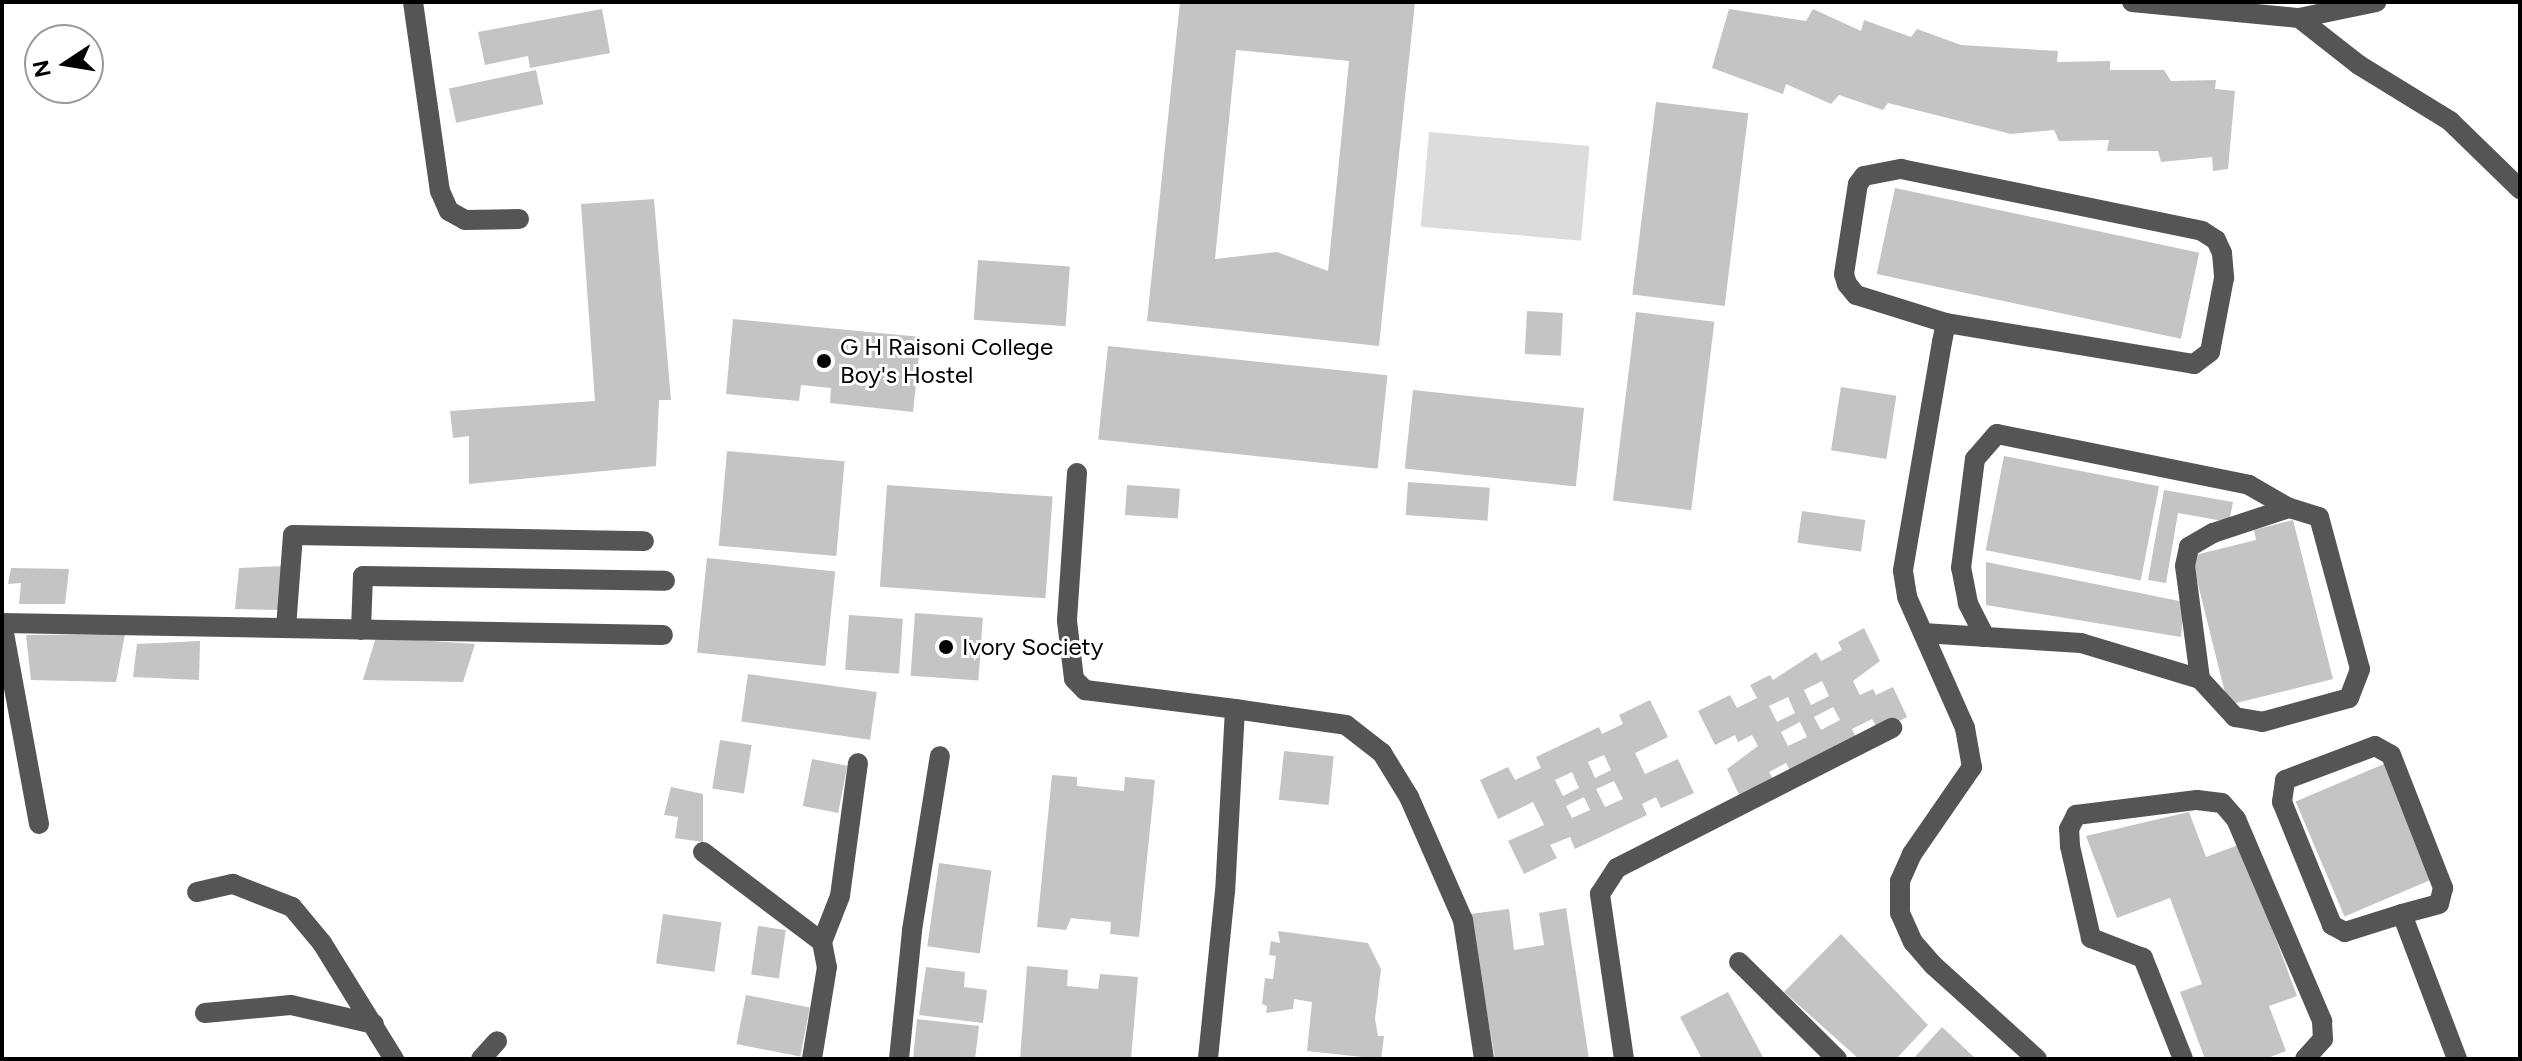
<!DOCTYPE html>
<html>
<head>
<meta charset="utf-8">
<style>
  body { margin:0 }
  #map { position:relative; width:2522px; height:1061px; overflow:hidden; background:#fff; font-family:Figtree,sans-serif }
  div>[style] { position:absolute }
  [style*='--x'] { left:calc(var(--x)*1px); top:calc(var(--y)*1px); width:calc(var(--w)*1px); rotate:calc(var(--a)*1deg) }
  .green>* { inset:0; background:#dcdcdc; transform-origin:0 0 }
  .building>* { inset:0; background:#c4c4c4; transform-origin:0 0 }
  .minor>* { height:20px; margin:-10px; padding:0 10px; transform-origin:10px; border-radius:10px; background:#555 }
  .dots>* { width:22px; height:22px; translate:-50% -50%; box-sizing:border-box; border:4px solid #fff; border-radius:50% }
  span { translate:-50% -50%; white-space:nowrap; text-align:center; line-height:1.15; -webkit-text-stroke:6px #fff; paint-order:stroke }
  .poi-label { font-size:24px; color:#000 }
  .left { translate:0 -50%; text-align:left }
  .frame { position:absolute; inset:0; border:4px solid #000; pointer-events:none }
  .north { position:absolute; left:24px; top:24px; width:80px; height:80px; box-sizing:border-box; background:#fff; border:2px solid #999; border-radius:50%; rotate:258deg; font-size:22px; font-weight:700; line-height:32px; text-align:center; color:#000 }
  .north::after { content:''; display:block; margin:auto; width:28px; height:36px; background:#000; clip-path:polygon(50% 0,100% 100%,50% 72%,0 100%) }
</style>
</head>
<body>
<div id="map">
  <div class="green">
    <div style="left:1429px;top:132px;width:161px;height:95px;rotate:5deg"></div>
  </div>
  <div class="building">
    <div style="clip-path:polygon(evenodd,1180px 2px,1415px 2px,1379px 346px,1147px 321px,1180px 2px,1236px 50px,1349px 61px,1328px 271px,1277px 252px,1215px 259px,1236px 50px)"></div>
    <div style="clip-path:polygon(602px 9px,610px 53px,530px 68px,528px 56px,485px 65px,478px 32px)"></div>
    <div style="clip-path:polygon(1729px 9px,1806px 21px,1813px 9px,1861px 31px,1864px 20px,1911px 37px,1917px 29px,1961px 45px,2058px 51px,2057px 62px,2110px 61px,2110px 70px,2164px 70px,2171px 81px,2216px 80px,2215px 89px,2235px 91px,2228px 169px,2213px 171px,2212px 157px,2161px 162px,2158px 151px,2107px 151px,2109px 140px,2059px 141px,2054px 130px,2011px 134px,1888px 103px,1883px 110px,1839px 95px,1831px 104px,1786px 84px,1783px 94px,1712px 68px)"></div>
    <div style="left:536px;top:70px;width:35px;height:89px;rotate:78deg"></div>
    <div style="left:1656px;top:102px;width:93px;height:194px;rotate:7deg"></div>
    <div style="left:1895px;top:188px;width:311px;height:88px;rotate:12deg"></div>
    <div style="clip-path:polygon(654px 199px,671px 400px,659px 400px,656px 466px,469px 484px,469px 436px,453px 438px,450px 411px,595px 401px,581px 204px)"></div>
    <div style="left:978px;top:260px;width:92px;height:60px;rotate:4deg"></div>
    <div style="left:1527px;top:311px;width:36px;height:43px;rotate:3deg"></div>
    <div style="left:1636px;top:312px;width:79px;height:190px;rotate:7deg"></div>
    <div style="clip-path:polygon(733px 319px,921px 337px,913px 412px,830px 403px,831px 388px,801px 385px,799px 401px,726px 394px)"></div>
    <div style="left:1108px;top:346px;width:281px;height:94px;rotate:6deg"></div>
    <div style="left:1841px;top:387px;width:56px;height:64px;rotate:9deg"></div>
    <div style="left:1413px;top:390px;width:172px;height:79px;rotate:6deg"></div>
    <div style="left:727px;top:451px;width:118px;height:95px;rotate:5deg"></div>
    <div style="left:2004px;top:456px;width:158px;height:96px;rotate:11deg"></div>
    <div style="left:1408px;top:482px;width:82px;height:33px;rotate:4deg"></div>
    <div style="left:887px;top:485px;width:166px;height:102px;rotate:4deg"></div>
    <div style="left:1127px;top:485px;width:53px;height:30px;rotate:4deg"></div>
    <div style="clip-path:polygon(2164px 490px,2233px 502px,2229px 522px,2178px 513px,2166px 583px,2148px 580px)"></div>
    <div style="left:1802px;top:511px;width:64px;height:32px;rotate:8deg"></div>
    <div style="clip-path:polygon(2293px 520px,2333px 679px,2228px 705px,2191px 556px,2256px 540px,2254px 530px)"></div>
    <div style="left:707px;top:558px;width:129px;height:95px;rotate:6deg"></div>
    <div style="clip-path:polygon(1986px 562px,2184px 602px,2181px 637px,1986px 605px)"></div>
    <div style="clip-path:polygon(284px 566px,280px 610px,235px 609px,239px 568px)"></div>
    <div style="clip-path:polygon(11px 568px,69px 569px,65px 604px,19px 604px,21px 583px,8px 584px)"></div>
    <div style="left:915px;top:613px;width:68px;height:63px;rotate:4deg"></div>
    <div style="left:849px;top:615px;width:54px;height:55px;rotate:4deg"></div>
    <div style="clip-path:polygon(evenodd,1864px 628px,1880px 661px,1853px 681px,1860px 695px,1873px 689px,1876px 695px,1893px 687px,1907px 717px,1879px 731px,1872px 719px,1852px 729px,1858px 741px,1792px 774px,1786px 763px,1769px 772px,1775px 783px,1741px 799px,1727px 769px,1758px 746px,1752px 735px,1738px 742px,1735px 735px,1715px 745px,1698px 711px,1730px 695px,1737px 708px,1757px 698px,1750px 685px,1770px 675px,1773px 680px,1816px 652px,1821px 661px,1842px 650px,1838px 642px,1864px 628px,1822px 681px,1829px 696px,1811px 705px,1804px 690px,1822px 681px,1864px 628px,1788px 697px,1795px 713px,1777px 722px,1769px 706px,1788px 697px,1864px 628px,1833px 707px,1840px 720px,1821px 730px,1814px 717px,1833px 707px,1864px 628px,1800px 722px,1807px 737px,1788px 746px,1781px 732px,1800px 722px)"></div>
    <div style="clip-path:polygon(125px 634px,116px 682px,31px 680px,26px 635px)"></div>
    <div style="clip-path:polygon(376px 637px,475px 644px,463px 682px,363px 680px)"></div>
    <div style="clip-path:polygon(200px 641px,199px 680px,133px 677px,137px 644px)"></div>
    <div style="left:748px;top:674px;width:130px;height:48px;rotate:8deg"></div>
    <div style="clip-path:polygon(evenodd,1650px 700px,1668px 737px,1635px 753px,1645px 774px,1678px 759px,1694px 793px,1661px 808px,1656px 797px,1642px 804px,1647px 815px,1575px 849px,1570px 837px,1550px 845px,1557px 858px,1524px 874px,1508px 841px,1544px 825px,1533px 802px,1498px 819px,1480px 780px,1508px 767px,1515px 780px,1541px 768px,1536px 757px,1599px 727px,1602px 734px,1623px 724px,1619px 715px,1650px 700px,1604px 755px,1611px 770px,1595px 778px,1588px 762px,1604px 755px,1650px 700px,1572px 772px,1579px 788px,1563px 796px,1555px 780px,1572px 772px,1650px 700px,1614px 781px,1623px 799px,1605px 807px,1596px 789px,1614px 781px,1650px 700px,1584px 797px,1590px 810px,1572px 818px,1566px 806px,1584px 797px)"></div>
    <div style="left:720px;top:740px;width:32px;height:49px;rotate:9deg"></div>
    <div style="left:1284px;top:751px;width:50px;height:49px;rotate:6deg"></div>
    <div style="left:812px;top:759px;width:36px;height:48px;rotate:11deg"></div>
    <div style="left:2384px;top:764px;width:125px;height:96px;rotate:67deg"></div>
    <div style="clip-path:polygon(1052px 775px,1077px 777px,1077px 786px,1124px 791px,1125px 777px,1155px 780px,1139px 937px,1110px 934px,1111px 922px,1071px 918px,1066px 930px,1037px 927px)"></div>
    <div style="clip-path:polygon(671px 787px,703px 794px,703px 842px,675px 838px,678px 817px,664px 815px)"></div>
    <div style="clip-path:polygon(2189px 812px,2206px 857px,2241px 844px,2297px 996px,2269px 1006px,2286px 1051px,2265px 1059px,2205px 1059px,2180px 992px,2202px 984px,2170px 898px,2117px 918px,2086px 836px)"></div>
    <div style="left:939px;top:863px;width:53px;height:84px;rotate:8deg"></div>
    <div style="clip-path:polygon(1566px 908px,1589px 1059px,1495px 1059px,1470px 914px,1509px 909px,1514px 950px,1544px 945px,1539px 913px)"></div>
    <div style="left:663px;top:914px;width:59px;height:50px;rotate:8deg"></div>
    <div style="left:758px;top:926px;width:28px;height:49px;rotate:8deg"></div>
    <div style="clip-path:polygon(1278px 931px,1368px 943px,1381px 969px,1375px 1019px,1378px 1036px,1384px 1036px,1381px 1059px,1307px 1051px,1312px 1002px,1294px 999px,1293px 1009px,1266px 1013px,1267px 1006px,1262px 1004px,1265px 978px,1273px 979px,1276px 956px,1269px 955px,1271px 941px,1280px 943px)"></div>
    <div style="clip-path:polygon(1841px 934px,1928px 1025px,1896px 1059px,1859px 1059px,1784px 992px)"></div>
    <div style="clip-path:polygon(1027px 966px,1068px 970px,1067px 986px,1098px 989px,1100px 974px,1138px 977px,1131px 1059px,1020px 1059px)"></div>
    <div style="clip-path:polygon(926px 967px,965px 972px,964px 987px,987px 990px,983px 1023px,919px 1015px)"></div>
    <div style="clip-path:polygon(1728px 992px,1764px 1059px,1702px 1059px,1680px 1017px)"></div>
    <div style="left:746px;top:995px;width:65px;height:50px;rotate:11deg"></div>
    <div style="clip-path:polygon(917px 1019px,979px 1026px,975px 1059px,913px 1059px)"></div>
    <div style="clip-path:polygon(1942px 1027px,1976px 1059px,1913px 1059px)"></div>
  </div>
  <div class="minor">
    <div style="--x:413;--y:2;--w:191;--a:81.9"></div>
    <div style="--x:440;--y:191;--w:22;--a:66"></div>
    <div style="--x:449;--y:211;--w:18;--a:29"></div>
    <div style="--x:465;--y:220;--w:54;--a:-1.1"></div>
    <div style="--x:2132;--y:2;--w:168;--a:5.5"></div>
    <div style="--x:2299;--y:18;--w:79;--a:-11.7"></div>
    <div style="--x:2299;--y:18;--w:76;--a:38.1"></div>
    <div style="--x:2359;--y:65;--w:107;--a:31.6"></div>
    <div style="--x:2450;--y:121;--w:98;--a:44.2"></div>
    <div style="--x:1946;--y:323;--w:94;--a:-162.7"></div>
    <div style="--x:1856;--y:295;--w:14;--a:-129"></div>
    <div style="--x:1847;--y:284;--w:10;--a:-107"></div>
    <div style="--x:1844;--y:274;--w:91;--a:-81.2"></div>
    <div style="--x:1858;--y:184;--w:10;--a:-53"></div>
    <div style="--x:1864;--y:176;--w:38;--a:-11"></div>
    <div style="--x:1901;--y:169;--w:307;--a:11.6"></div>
    <div style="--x:2202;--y:231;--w:17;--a:33"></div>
    <div style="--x:2216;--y:240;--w:14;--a:65"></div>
    <div style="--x:2222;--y:253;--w:25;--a:85"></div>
    <div style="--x:2224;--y:278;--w:75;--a:100.7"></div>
    <div style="--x:2210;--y:352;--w:20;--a:143"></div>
    <div style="--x:2194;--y:364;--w:251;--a:-170.6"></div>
    <div style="--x:1946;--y:323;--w:19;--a:102"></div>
    <div style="--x:1942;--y:342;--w:232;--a:99.7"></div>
    <div style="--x:1903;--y:571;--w:26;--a:81"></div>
    <div style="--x:1907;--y:597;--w:143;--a:66.1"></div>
    <div style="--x:1965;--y:728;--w:40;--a:80"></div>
    <div style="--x:1972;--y:767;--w:106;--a:124.6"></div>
    <div style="--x:1912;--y:854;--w:30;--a:114"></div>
    <div style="--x:1900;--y:881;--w:32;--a:90"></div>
    <div style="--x:1900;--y:913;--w:32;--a:66"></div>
    <div style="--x:1913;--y:942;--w:30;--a:49"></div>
    <div style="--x:1933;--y:965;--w:140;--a:42.1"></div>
    <div style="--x:1077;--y:473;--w:148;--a:93.9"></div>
    <div style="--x:1067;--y:621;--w:58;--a:83.1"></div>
    <div style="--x:1074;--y:679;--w:16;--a:45"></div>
    <div style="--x:1085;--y:690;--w:151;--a:7.2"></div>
    <div style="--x:1235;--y:709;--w:182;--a:93.1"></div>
    <div style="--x:1225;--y:891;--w:169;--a:95.8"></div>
    <div style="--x:286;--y:628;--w:93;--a:-85.7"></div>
    <div style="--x:293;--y:535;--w:351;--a:1"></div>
    <div style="--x:361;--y:630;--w:54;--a:-87.9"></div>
    <div style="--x:363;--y:576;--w:302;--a:0.9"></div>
    <div style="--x:1923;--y:633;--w:158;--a:3.6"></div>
    <div style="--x:2081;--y:643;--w:124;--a:16.8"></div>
    <div style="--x:2200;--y:679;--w:52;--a:47.4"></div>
    <div style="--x:2235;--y:717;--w:27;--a:10"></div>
    <div style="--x:2262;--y:722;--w:90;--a:-15.4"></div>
    <div style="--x:2349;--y:698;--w:31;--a:-69"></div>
    <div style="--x:2360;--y:669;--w:157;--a:-105.1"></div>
    <div style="--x:2319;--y:517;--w:31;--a:-163"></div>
    <div style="--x:2289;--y:508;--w:80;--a:161.8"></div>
    <div style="--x:2213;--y:533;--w:28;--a:150"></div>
    <div style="--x:2189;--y:547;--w:19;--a:102"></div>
    <div style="--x:2185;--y:566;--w:114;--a:82.4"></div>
    <div style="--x:1985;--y:637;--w:38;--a:-117"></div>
    <div style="--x:1968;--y:603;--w:36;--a:-101"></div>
    <div style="--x:1961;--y:568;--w:110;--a:-82.7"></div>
    <div style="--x:1975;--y:459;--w:33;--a:-49"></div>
    <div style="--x:1997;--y:434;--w:257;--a:11.4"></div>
    <div style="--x:2249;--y:485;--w:46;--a:29.9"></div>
    <div style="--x:1235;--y:709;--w:112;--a:8.2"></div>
    <div style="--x:1346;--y:725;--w:46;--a:37.9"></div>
    <div style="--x:1382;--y:753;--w:52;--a:58.5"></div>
    <div style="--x:1409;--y:797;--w:134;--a:66.3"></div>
    <div style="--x:1463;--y:920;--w:141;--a:81.4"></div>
    <div style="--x:39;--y:824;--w:204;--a:-100.4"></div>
    <div style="--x:2;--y:623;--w:661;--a:1.04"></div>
    <div style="--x:703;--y:852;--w:149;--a:37.1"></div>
    <div style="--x:822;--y:942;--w:25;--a:79"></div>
    <div style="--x:827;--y:967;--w:93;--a:99.3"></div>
    <div style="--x:197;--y:892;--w:37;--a:-13"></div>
    <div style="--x:233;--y:884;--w:63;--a:21.3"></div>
    <div style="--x:292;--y:907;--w:47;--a:50.2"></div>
    <div style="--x:322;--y:943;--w:137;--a:58.2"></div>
    <div style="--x:2402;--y:914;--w:60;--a:162.5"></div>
    <div style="--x:2345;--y:932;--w:15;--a:-152"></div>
    <div style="--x:2332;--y:925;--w:133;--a:-112.1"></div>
    <div style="--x:2282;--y:802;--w:22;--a:-82"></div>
    <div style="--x:2285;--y:780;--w:96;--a:-20.7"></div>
    <div style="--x:2375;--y:746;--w:18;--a:29"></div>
    <div style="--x:2391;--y:755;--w:143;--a:68.6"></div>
    <div style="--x:2443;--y:888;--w:16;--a:104"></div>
    <div style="--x:2439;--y:904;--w:38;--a:165"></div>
    <div style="--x:2402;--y:914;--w:155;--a:69.2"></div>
    <div style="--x:822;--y:942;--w:49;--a:-68.6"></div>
    <div style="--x:840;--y:896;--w:134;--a:-82.3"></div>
    <div style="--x:1739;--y:962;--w:138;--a:44.7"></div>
    <div style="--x:205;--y:1013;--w:86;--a:-5.3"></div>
    <div style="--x:291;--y:1005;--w:85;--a:12.9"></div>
    <div style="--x:481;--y:1059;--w:24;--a:-48"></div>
    <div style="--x:899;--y:1059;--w:130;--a:-84.2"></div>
    <div style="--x:912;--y:930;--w:176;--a:-80.9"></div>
    <div style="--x:1624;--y:1059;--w:167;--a:-98.3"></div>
    <div style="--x:1600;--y:894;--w:31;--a:-57"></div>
    <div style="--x:1617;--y:868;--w:309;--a:-27"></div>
    <div style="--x:2183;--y:1059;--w:109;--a:-111.6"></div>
    <div style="--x:2143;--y:958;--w:56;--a:-159"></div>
    <div style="--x:2091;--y:938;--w:94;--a:-102.9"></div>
    <div style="--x:2070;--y:846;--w:17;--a:-93"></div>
    <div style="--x:2069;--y:829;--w:16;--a:-63"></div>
    <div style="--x:2076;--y:815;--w:122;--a:-7.1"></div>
    <div style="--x:2197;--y:800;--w:25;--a:7"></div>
    <div style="--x:2222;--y:803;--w:21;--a:49"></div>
    <div style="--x:2236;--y:819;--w:220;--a:66.9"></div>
    <div style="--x:2322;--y:1021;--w:18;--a:87"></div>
    <div style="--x:2323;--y:1039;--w:27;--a:132"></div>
  </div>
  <div class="dots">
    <div style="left:824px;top:361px;background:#000"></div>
    <div style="left:946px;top:647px;background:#000"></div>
  </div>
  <div class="poi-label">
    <span class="left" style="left:840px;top:361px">G H Raisoni College<br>Boy's Hostel</span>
    <span class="left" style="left:962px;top:647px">Ivory Society</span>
  </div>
  <div class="frame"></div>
  <div class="north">N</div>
</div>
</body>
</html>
